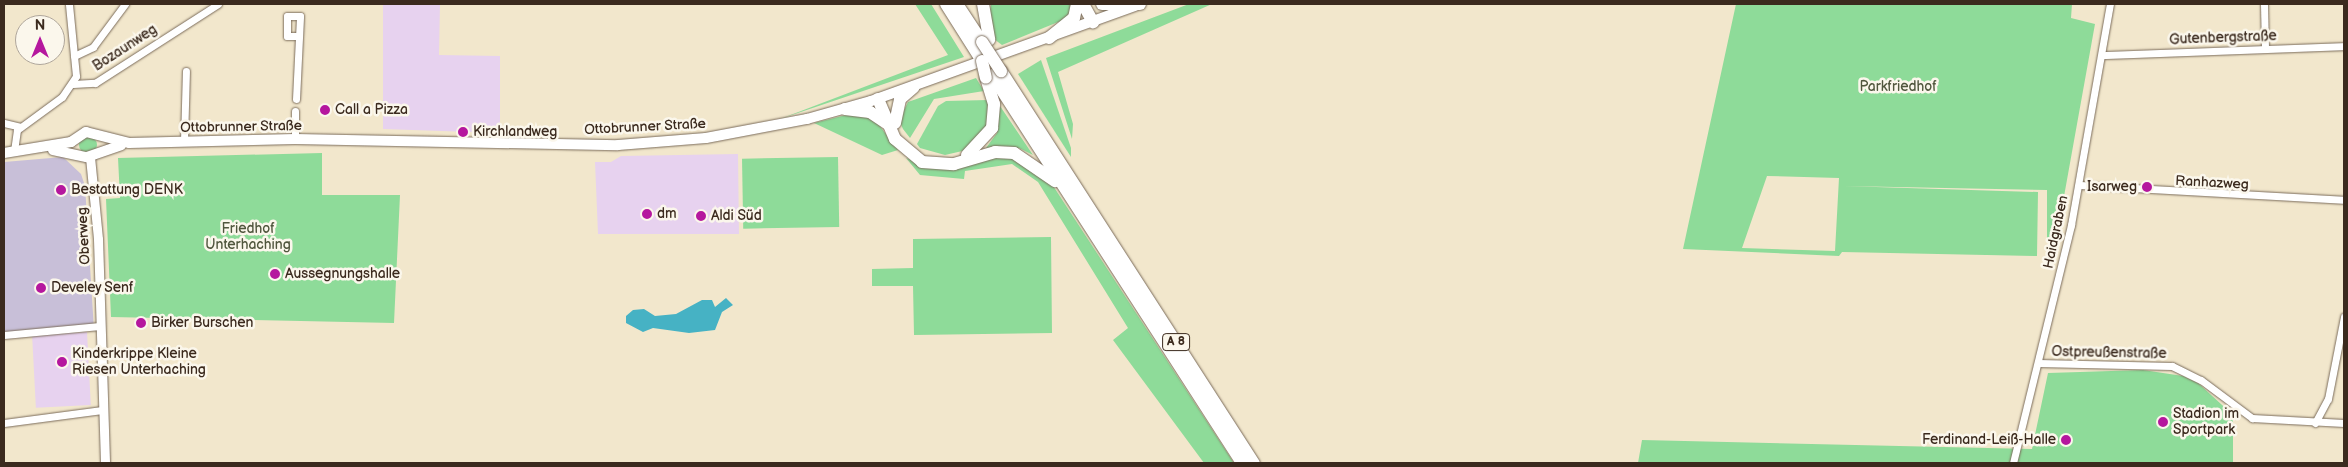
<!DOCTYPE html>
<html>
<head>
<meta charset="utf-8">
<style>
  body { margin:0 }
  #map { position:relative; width:2348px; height:467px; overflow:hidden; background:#f2e7cc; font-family:"Balsamiq Sans",sans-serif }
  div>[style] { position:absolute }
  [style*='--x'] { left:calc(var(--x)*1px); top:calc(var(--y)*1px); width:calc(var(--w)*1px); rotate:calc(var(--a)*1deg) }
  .built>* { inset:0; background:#e7d2ef; transform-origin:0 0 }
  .industrial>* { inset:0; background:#c8bfd8 }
  .green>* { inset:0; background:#8edb99; transform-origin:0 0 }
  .round { border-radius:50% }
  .water>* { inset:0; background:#46b2c4 }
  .roads { filter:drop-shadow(0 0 1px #7b6c5b) drop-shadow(0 0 1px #7b6c5b) }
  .minor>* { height:7px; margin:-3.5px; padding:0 3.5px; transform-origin:3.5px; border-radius:3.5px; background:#fff }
  .tertiary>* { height:9px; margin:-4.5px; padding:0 4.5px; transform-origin:4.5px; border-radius:4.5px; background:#fff }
  .secondary>* { height:10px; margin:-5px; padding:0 5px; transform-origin:5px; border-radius:5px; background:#fff }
  .motorway>* { height:12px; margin:-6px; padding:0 6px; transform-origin:6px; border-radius:6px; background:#fff }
  .bridges { filter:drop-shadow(0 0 1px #7b6c5b) drop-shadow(0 0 1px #7b6c5b) }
  .motorway-bridge>* { height:12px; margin:-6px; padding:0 6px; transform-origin:6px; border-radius:6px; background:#fff }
  .dots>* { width:14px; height:14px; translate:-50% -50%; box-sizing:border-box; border:2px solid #fbf7ec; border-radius:50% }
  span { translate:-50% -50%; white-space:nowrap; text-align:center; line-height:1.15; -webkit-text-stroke:5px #fbf7ec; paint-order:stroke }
  .shield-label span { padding:1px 4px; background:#fbf7ec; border:1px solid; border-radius:4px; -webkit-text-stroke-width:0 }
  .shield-label { font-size:12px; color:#3b2a1e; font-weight:700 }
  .street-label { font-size:14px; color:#3b2a1e }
  .park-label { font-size:14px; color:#50563d }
  .poi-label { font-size:14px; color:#3b2a1e }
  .left { translate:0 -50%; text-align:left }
  .right { translate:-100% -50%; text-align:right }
  .frame { position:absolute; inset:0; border:5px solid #3b2a1e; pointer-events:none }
  .north { position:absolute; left:15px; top:15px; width:50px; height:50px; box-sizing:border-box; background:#fbf7ec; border:1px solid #aea59a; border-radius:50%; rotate:0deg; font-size:14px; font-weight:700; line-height:20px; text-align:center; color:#3b2a1e }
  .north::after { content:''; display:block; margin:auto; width:18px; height:22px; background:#b5179e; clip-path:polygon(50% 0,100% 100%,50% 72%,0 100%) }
</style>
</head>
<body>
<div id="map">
  <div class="built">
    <div style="clip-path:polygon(383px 4px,440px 4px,439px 55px,500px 56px,500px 133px,383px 129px)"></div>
    <div style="clip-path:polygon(738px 154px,739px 234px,598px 234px,595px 162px,611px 162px,621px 156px)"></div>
    <div style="left:87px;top:332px;width:73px;height:55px;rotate:87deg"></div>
  </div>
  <div class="industrial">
    <div style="clip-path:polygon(63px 157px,81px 174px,85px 186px,94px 330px,4px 339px,4px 162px)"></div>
  </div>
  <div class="green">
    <div style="clip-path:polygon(915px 4px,931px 4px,964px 57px,780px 119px,948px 55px)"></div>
    <div style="clip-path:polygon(991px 4px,1075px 4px,1073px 13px,1063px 20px,1002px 45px,994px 39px,989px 19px)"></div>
    <div style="clip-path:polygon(1189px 4px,1212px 4px,1058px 72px,1073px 124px,1072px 139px,1046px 58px)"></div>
    <div style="clip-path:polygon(evenodd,1736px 4px,2072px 4px,2071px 18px,2095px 24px,2054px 252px,2052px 242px,2047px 242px,2047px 190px,1844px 186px,2038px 192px,2037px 256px,1842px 252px,1839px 256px,1683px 249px,1736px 4px,1767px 176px,1839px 178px,1835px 251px,1742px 248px,1767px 176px)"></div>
    <div style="clip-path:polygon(1041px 60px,1071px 148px,1071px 157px,1018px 74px)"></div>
    <div style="clip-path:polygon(976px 78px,984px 91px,934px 99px,910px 138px,903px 129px,899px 120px,908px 102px)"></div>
    <div style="clip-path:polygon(988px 100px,987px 126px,971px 149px,945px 155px,920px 148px,917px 144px,938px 106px,946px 101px)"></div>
    <div style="clip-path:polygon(1000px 106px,1033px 155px,1019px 148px,986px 148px,997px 133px)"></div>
    <div style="clip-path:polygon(846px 115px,873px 117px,898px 150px,882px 155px,814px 123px)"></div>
    <div class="round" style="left:79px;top:136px;width:18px;height:18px"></div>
    <div style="clip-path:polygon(322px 153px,322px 195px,400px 195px,394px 323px,111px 317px,106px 199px,120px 198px,118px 158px)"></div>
    <div style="clip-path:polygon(1004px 153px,1046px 175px,1234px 463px,1204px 463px,1113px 340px,1128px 328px,1038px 182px,1012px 164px,965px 171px,964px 179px,920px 175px,906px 158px,922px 164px)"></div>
    <div style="left:838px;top:157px;width:70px;height:96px;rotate:89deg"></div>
    <div style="clip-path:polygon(1051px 237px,1052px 333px,914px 335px,913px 286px,872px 286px,872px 269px,913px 268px,913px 239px)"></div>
    <div style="clip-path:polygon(2143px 370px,2183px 376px,2198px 383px,2233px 415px,2233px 463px,1638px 463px,1642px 440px,2032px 449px,2048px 373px)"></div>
  </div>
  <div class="water">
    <div style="clip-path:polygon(726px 298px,733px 305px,722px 312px,715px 330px,689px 333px,653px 328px,643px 332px,626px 323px,626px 316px,633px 310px,644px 309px,655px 316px,676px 314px,702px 300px,712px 300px,715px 307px)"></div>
  </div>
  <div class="roads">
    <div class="minor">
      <div style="--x:2264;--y:4;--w:45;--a:88.7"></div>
      <div style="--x:2103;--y:55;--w:241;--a:-2.1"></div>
      <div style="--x:74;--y:56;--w:21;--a:-25"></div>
      <div style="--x:93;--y:47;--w:54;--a:-53.3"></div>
      <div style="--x:73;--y:84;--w:22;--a:-3"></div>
      <div style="--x:95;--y:83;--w:146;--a:-32.7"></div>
      <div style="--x:296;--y:99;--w:83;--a:-87.2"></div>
      <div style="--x:300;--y:16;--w:13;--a:180"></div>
      <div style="--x:287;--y:16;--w:20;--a:90"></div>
      <div style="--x:287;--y:36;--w:9;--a:0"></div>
      <div style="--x:4;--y:123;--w:17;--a:13"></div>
      <div style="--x:295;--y:139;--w:28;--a:-90"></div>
      <div style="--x:184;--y:141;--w:70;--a:-88.4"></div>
      <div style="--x:14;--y:151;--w:21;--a:-82"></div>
      <div style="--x:17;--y:130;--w:56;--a:-36.3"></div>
      <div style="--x:62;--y:97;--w:25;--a:-56"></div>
      <div style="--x:76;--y:76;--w:72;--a:-95.6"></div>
      <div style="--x:2079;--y:185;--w:265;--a:3.2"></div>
      <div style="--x:4;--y:335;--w:96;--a:-5.4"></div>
      <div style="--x:2038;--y:363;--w:134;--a:1.3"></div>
      <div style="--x:2172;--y:366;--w:32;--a:26"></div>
      <div style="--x:2201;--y:380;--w:64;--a:36.7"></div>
      <div style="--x:2252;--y:418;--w:92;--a:3.1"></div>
      <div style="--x:4;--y:423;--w:99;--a:-7.6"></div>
      <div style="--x:2315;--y:423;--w:27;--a:-62"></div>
      <div style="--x:2328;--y:399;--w:84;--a:-79"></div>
      <div style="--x:2013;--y:463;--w:245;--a:-76.3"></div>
      <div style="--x:2071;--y:225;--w:224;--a:-80"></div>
    </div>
    <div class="tertiary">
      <div style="--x:90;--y:157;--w:82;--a:84.4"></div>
      <div style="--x:98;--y:239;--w:224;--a:88.2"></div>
    </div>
    <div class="secondary">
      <div style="--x:53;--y:150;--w:35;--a:12"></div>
      <div style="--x:87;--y:157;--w:36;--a:-19"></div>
      <div style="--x:4;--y:153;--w:68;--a:-9.3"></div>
      <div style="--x:71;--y:142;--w:18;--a:-34"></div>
      <div style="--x:86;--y:132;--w:44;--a:14.3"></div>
      <div style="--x:129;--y:143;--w:166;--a:-1.4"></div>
      <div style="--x:295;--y:139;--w:323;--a:1.1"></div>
      <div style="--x:618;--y:145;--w:88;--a:-4.5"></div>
      <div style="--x:706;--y:138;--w:103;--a:-10.7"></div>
      <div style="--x:807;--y:119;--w:66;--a:-15.7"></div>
      <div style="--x:871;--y:101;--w:281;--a:-19.8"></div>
    </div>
    <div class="motorway">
      <div style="--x:946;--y:4;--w:67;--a:57.7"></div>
      <div style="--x:957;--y:4;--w:45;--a:56.7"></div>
      <div style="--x:983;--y:4;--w:36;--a:80"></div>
      <div style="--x:1083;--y:4;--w:21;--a:61"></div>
      <div style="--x:1102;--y:4;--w:38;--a:0"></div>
      <div style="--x:1049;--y:38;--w:32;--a:-39"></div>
      <div style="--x:1074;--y:18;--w:14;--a:-78"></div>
      <div style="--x:1001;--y:71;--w:467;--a:57.2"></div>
      <div style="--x:992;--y:75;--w:462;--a:57.2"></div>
      <div style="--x:878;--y:99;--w:43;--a:67"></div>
      <div style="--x:895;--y:139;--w:35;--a:40"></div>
      <div style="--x:922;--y:162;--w:32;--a:4"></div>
      <div style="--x:954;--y:164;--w:43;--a:-16.3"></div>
      <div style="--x:995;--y:152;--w:19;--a:3"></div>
      <div style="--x:1014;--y:153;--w:50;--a:34.3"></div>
      <div style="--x:845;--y:109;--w:25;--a:7"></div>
      <div style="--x:870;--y:112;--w:22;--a:34"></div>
      <div style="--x:895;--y:123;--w:25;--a:-78"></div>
      <div style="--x:900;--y:99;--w:18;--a:-41"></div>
      <div style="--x:967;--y:155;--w:37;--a:-47"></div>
      <div style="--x:992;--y:128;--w:24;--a:-85"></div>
      <div style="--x:994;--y:104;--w:27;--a:-107"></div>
    </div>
  </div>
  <div class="bridges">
    <div class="motorway-bridge">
      <div style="--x:982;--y:42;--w:35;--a:57"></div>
      <div style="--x:982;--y:61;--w:17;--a:77"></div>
    </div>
  </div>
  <div class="dots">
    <div style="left:325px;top:110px;background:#b5179e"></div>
    <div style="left:463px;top:132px;background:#b5179e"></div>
    <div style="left:2147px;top:187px;background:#b5179e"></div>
    <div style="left:61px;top:190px;background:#b5179e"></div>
    <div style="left:647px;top:214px;background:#b5179e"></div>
    <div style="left:701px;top:216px;background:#b5179e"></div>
    <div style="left:275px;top:274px;background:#b5179e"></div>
    <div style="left:41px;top:288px;background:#b5179e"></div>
    <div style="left:141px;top:323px;background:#b5179e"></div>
    <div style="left:62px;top:362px;background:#b5179e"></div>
    <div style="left:2163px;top:422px;background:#b5179e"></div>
    <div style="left:2066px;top:440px;background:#b5179e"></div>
  </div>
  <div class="shield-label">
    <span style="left:1176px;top:342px">A 8</span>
  </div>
  <div class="street-label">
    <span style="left:2223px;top:38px;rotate:-2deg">Gutenbergstraße</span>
    <span style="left:125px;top:48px;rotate:-33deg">Bozaunweg</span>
    <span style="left:241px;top:127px;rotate:-1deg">Ottobrunner Straße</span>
    <span style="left:645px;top:127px;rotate:-3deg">Ottobrunner Straße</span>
    <span style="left:2212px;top:183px;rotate:3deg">Ranhazweg</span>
    <span style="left:2056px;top:232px;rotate:-78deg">Haidgraben</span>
    <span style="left:84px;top:236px;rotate:-93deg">Oberweg</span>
    <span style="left:2109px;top:353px;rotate:1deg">Ostpreußenstraße</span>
  </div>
  <div class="park-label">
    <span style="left:1898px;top:87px">Parkfriedhof</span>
    <span style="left:248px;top:237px">Friedhof<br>Unterhaching</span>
  </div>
  <div class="poi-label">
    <span class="left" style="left:335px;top:110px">Call a Pizza</span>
    <span class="left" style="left:473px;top:132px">Kirchlandweg</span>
    <span class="right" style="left:2137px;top:187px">Isarweg</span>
    <span class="left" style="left:71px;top:190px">Bestattung DENK</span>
    <span class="left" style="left:657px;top:214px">dm</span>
    <span class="left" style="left:711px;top:216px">Aldi Süd</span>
    <span class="left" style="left:285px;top:274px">Aussegnungshalle</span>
    <span class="left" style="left:51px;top:288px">Develey Senf</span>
    <span class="left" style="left:151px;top:323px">Birker Burschen</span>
    <span class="left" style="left:72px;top:362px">Kinderkrippe Kleine<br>Riesen Unterhaching</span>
    <span class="left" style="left:2173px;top:422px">Stadion im<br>Sportpark</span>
    <span class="right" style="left:2056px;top:440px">Ferdinand-Leiß-Halle</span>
  </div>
  <div class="frame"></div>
  <div class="north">N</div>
</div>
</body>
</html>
